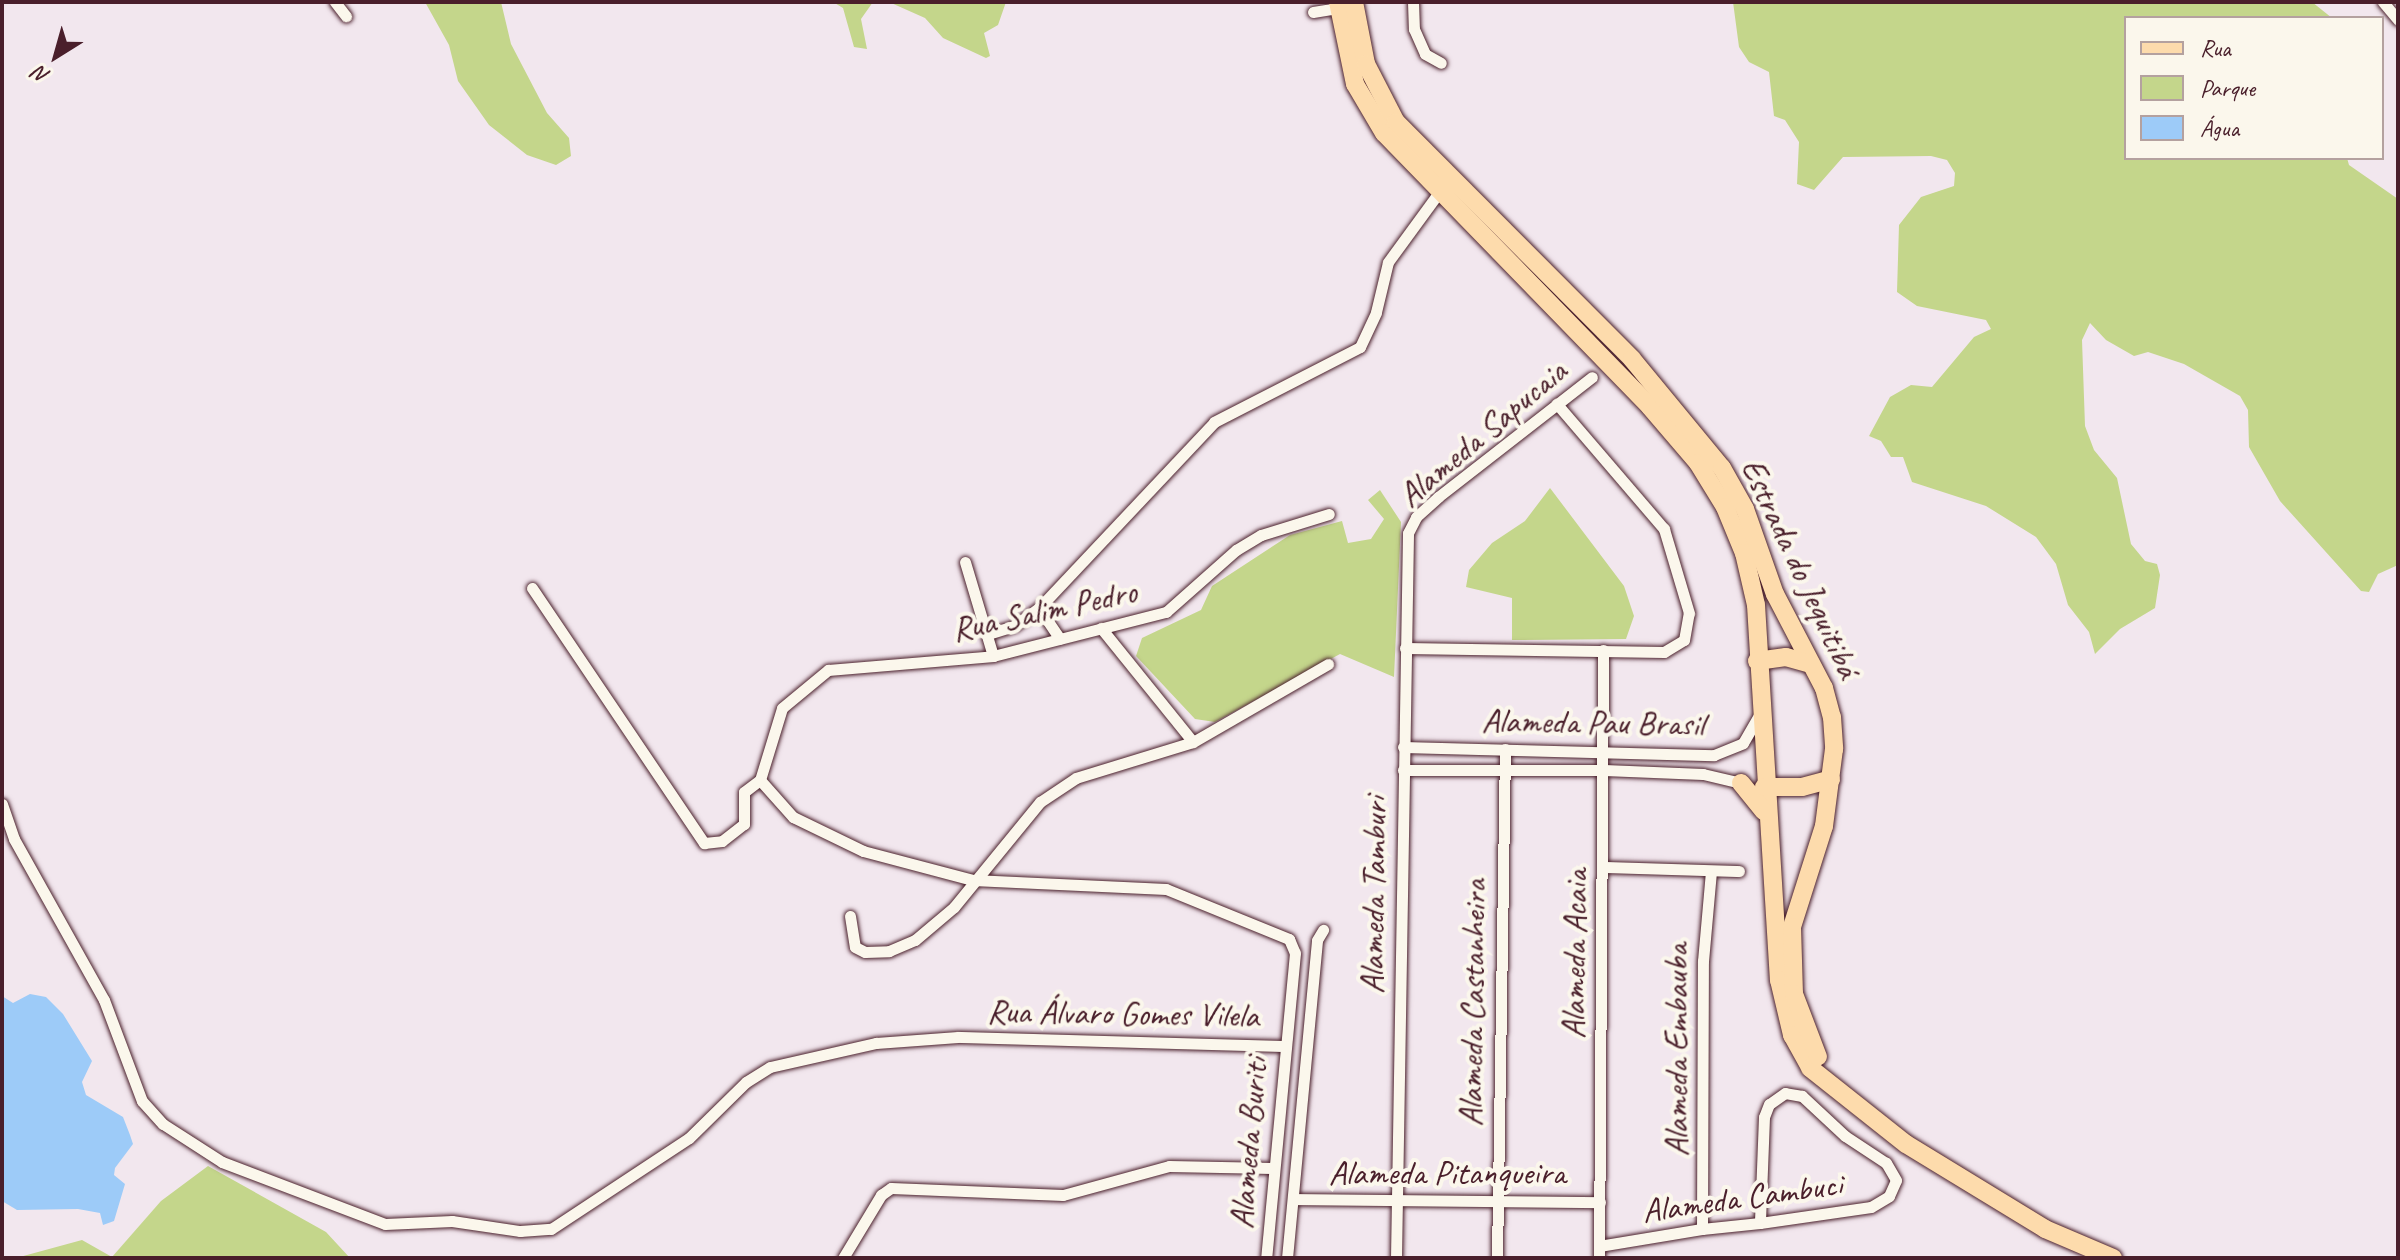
<!DOCTYPE html>
<html>
<head>
<meta charset="utf-8">
<style>
  body { margin:0 }
  #map { position:relative; width:2400px; height:1260px; overflow:hidden; background:#f2e7ee; font-family:Caveat,sans-serif }
  div>[style] { position:absolute }
  [style*='--x'] { left:calc(var(--x)*1px); top:calc(var(--y)*1px); width:calc(var(--w)*1px); rotate:calc(var(--a)*1deg) }
  .green>* { inset:0; background:#c4d68b }
  .water>* { inset:0; background:#9dcbf8 }
  .roads { filter:drop-shadow(0 0 2px #4a1f2b) drop-shadow(0 0 2px #4a1f2b) }
  .street>* { height:11px; margin:-5.5px; padding:0 5.5px; transform-origin:5.5px; border-radius:5.5px; background:#fbf7ec }
  .primary>* { height:18px; margin:-9px; padding:0 9px; transform-origin:9px; border-radius:9px; background:#fddbac }
  span { translate:-50% -50%; white-space:nowrap; text-align:center; line-height:1.15; -webkit-text-stroke:8px #fbf7ec; paint-order:stroke }
  .street-label { font-size:34px; color:#4a1f2b }
  .frame { position:absolute; inset:0; border:4px solid #4a1f2b; pointer-events:none }
  .legend { position:absolute; left:2124px; top:16px; width:260px; height:144px; box-sizing:border-box; background:#fbf7ec; border:2px solid #b4a19f; margin:0; padding:10px 14px; list-style:none; font-size:24px; color:#4a1f2b }
  .legend li { display:flex; align-items:center; gap:16px; height:40px }
  .legend b { width:40px; border:2px solid #b4a19f }
  .north { position:absolute; left:16px; top:16px; width:80px; height:80px; -webkit-text-stroke:6px #fbf7ec; paint-order:stroke; rotate:217deg; font-size:22px; font-weight:700; line-height:32px; text-align:center; color:#4a1f2b }
  .north::after { content:''; display:block; margin:auto; width:28px; height:36px; background:#4a1f2b; clip-path:polygon(50% 0,100% 100%,50% 72%,0 100%) }
</style>
</head>
<body>
<div id="map">
  <div class="green">
    <div style="clip-path:polygon(425px 2px,501px 2px,511px 44px,547px 113px,569px 138px,571px 156px,556px 165px,527px 155px,489px 125px,458px 81px,449px 45px)"></div>
    <div style="clip-path:polygon(833px 2px,873px 2px,861px 19px,867px 49px,854px 47px,843px 8px)"></div>
    <div style="clip-path:polygon(889px 2px,1006px 2px,998px 25px,984px 33px,990px 56px,986px 58px,943px 38px,925px 18px)"></div>
    <div style="clip-path:polygon(1733px 2px,2312px 2px,2332px 18px,2126px 18px,2126px 158px,2347px 158px,2349px 165px,2398px 199px,2398px 565px,2378px 574px,2369px 592px,2361px 591px,2280px 501px,2249px 447px,2248px 410px,2240px 396px,2184px 364px,2148px 352px,2134px 356px,2106px 340px,2090px 323px,2082px 340px,2085px 426px,2094px 450px,2117px 478px,2131px 544px,2145px 561px,2157px 564px,2160px 575px,2155px 608px,2120px 629px,2095px 654px,2089px 632px,2068px 605px,2056px 564px,2036px 537px,1986px 506px,1912px 482px,1903px 457px,1891px 457px,1881px 441px,1869px 436px,1890px 397px,1911px 385px,1932px 387px,1974px 337px,1991px 329px,1986px 320px,1917px 306px,1897px 292px,1899px 225px,1921px 197px,1954px 186px,1955px 173px,1947px 160px,1931px 156px,1843px 157px,1814px 190px,1797px 184px,1799px 142px,1785px 120px,1774px 116px,1769px 72px,1749px 62px,1739px 47px)"></div>
    <div style="clip-path:polygon(1550px 488px,1624px 586px,1634px 616px,1626px 639px,1512px 640px,1512px 598px,1466px 587px,1469px 570px,1492px 543px,1525px 521px)"></div>
    <div style="clip-path:polygon(1380px 490px,1401px 522px,1394px 677px,1340px 654px,1215px 722px,1195px 719px,1136px 656px,1142px 638px,1201px 610px,1212px 586px,1290px 535px,1342px 521px,1348px 543px,1371px 539px,1384px 519px,1368px 500px)"></div>
    <div style="clip-path:polygon(208px 1166px,326px 1232px,350px 1258px,16px 1258px,82px 1240px,112px 1257px,161px 1201px)"></div>
  </div>
  <div class="water">
    <div style="clip-path:polygon(30px 994px,46px 997px,63px 1014px,92px 1061px,82px 1082px,86px 1095px,123px 1117px,130px 1135px,133px 1144px,115px 1168px,114px 1175px,125px 1184px,114px 1221px,103px 1225px,100px 1213px,78px 1209px,17px 1210px,2px 1201px,2px 996px,13px 1003px)"></div>
  </div>
  <div class="roads">
    <div class="street">
      <div style="--x:335;--y:2;--w:18;--a:52"></div>
      <div style="--x:1413;--y:2;--w:27;--a:88"></div>
      <div style="--x:1414;--y:29;--w:27;--a:66"></div>
      <div style="--x:1425;--y:54;--w:18;--a:29"></div>
      <div style="--x:2383;--y:2;--w:23;--a:50"></div>
      <div style="--x:1313;--y:12;--w:26;--a:-9"></div>
      <div style="--x:965;--y:562;--w:98;--a:73.4"></div>
      <div style="--x:532;--y:588;--w:308;--a:56"></div>
      <div style="--x:704;--y:843;--w:18;--a:-6"></div>
      <div style="--x:722;--y:841;--w:28;--a:-38"></div>
      <div style="--x:744;--y:824;--w:32;--a:-90"></div>
      <div style="--x:744;--y:792;--w:20;--a:-37"></div>
      <div style="--x:1039;--y:608;--w:37;--a:56"></div>
      <div style="--x:1101;--y:628;--w:146;--a:51.1"></div>
      <div style="--x:988;--y:634;--w:27;--a:-17"></div>
      <div style="--x:1014;--y:626;--w:31;--a:-36"></div>
      <div style="--x:1039;--y:608;--w:255;--a:-46.7"></div>
      <div style="--x:1214;--y:422;--w:164;--a:-27.2"></div>
      <div style="--x:1360;--y:347;--w:38;--a:-65"></div>
      <div style="--x:1376;--y:312;--w:51;--a:-76.5"></div>
      <div style="--x:1388;--y:262;--w:88;--a:-53.8"></div>
      <div style="--x:1405;--y:648;--w:259;--a:0.9"></div>
      <div style="--x:1664;--y:652;--w:23;--a:-31"></div>
      <div style="--x:1684;--y:640;--w:27;--a:-80"></div>
      <div style="--x:1689;--y:613;--w:88;--a:-106.6"></div>
      <div style="--x:1664;--y:529;--w:165;--a:-130.6"></div>
      <div style="--x:1403;--y:747;--w:311;--a:1.5"></div>
      <div style="--x:1714;--y:755;--w:31;--a:-22"></div>
      <div style="--x:1743;--y:743;--w:32;--a:-60"></div>
      <div style="--x:1403;--y:770;--w:201;--a:0"></div>
      <div style="--x:1604;--y:770;--w:99;--a:2.3"></div>
      <div style="--x:1703;--y:774;--w:43;--a:13.4"></div>
      <div style="--x:760;--y:780;--w:50;--a:48.3"></div>
      <div style="--x:793;--y:817;--w:78;--a:25.9"></div>
      <div style="--x:863;--y:851;--w:114;--a:14.8"></div>
      <div style="--x:973;--y:880;--w:193;--a:2.7"></div>
      <div style="--x:1166;--y:889;--w:133;--a:22.1"></div>
      <div style="--x:1289;--y:939;--w:15;--a:67"></div>
      <div style="--x:1295;--y:953;--w:306;--a:95.4"></div>
      <div style="--x:760;--y:780;--w:75;--a:-73"></div>
      <div style="--x:782;--y:708;--w:60;--a:-39.6"></div>
      <div style="--x:828;--y:670;--w:166;--a:-4.8"></div>
      <div style="--x:993;--y:656;--w:179;--a:-14.3"></div>
      <div style="--x:1166;--y:612;--w:94;--a:-41.5"></div>
      <div style="--x:1236;--y:550;--w:29;--a:-31"></div>
      <div style="--x:1261;--y:535;--w:71;--a:-17.2"></div>
      <div style="--x:2;--y:804;--w:37;--a:71"></div>
      <div style="--x:14;--y:839;--w:184;--a:60.8"></div>
      <div style="--x:104;--y:1000;--w:108;--a:69.4"></div>
      <div style="--x:142;--y:1101;--w:31;--a:48"></div>
      <div style="--x:163;--y:1124;--w:70;--a:32.8"></div>
      <div style="--x:222;--y:1162;--w:174;--a:20.8"></div>
      <div style="--x:385;--y:1224;--w:67;--a:-2.6"></div>
      <div style="--x:452;--y:1221;--w:69;--a:8.4"></div>
      <div style="--x:520;--y:1231;--w:31;--a:-4"></div>
      <div style="--x:551;--y:1229;--w:165;--a:-33.4"></div>
      <div style="--x:689;--y:1138;--w:80;--a:-44.5"></div>
      <div style="--x:746;--y:1082;--w:28;--a:-32"></div>
      <div style="--x:770;--y:1067;--w:109;--a:-12.8"></div>
      <div style="--x:876;--y:1043;--w:82;--a:-4.2"></div>
      <div style="--x:958;--y:1037;--w:328;--a:1.6"></div>
      <div style="--x:1603;--y:867;--w:136;--a:1.7"></div>
      <div style="--x:850;--y:916;--w:31;--a:81"></div>
      <div style="--x:855;--y:947;--w:11;--a:27"></div>
      <div style="--x:865;--y:952;--w:24;--a:-2"></div>
      <div style="--x:889;--y:951;--w:28;--a:-23"></div>
      <div style="--x:915;--y:940;--w:51;--a:-40.2"></div>
      <div style="--x:954;--y:907;--w:136;--a:-50.7"></div>
      <div style="--x:1040;--y:802;--w:43;--a:-33.7"></div>
      <div style="--x:1076;--y:778;--w:122;--a:-17.1"></div>
      <div style="--x:1193;--y:742;--w:156;--a:-30"></div>
      <div style="--x:1294;--y:1199;--w:306;--a:0.6"></div>
      <div style="--x:1702;--y:1229;--w:268;--a:-89.8"></div>
      <div style="--x:1703;--y:961;--w:90;--a:-84.9"></div>
      <div style="--x:1599;--y:1246;--w:104;--a:-9.4"></div>
      <div style="--x:1702;--y:1229;--w:58;--a:-5.9"></div>
      <div style="--x:1760;--y:1223;--w:112;--a:-8.2"></div>
      <div style="--x:1871;--y:1207;--w:21;--a:-31"></div>
      <div style="--x:1889;--y:1196;--w:17;--a:-66"></div>
      <div style="--x:1896;--y:1180;--w:20;--a:-120"></div>
      <div style="--x:1886;--y:1163;--w:49;--a:-146.6"></div>
      <div style="--x:1845;--y:1136;--w:59;--a:-137.1"></div>
      <div style="--x:1802;--y:1096;--w:17;--a:-170"></div>
      <div style="--x:1785;--y:1093;--w:19;--a:145"></div>
      <div style="--x:1769;--y:1104;--w:14;--a:111"></div>
      <div style="--x:1764;--y:1117;--w:106;--a:92.2"></div>
      <div style="--x:843;--y:1258;--w:74;--a:-58.9"></div>
      <div style="--x:881;--y:1195;--w:12;--a:-35"></div>
      <div style="--x:891;--y:1188;--w:172;--a:2.3"></div>
      <div style="--x:1063;--y:1195;--w:110;--a:-15.3"></div>
      <div style="--x:1169;--y:1166;--w:103;--a:1.1"></div>
      <div style="--x:1287;--y:1258;--w:319;--a:-84.6"></div>
      <div style="--x:1317;--y:940;--w:12;--a:-59"></div>
      <div style="--x:1396;--y:1258;--w:725;--a:-89.05"></div>
      <div style="--x:1408;--y:533;--w:18;--a:-63"></div>
      <div style="--x:1416;--y:517;--w:30;--a:-42"></div>
      <div style="--x:1438;--y:497;--w:195;--a:-37.9"></div>
      <div style="--x:1497;--y:1258;--w:509;--a:-89.1"></div>
      <div style="--x:1599;--y:1258;--w:608;--a:-89.62"></div>
    </div>
    <div class="primary">
      <div style="--x:1338;--y:2;--w:84;--a:78.3"></div>
      <div style="--x:1355;--y:84;--w:57;--a:59.4"></div>
      <div style="--x:1384;--y:133;--w:382;--a:45.8"></div>
      <div style="--x:1650;--y:407;--w:74;--a:49.4"></div>
      <div style="--x:1698;--y:463;--w:52;--a:58.5"></div>
      <div style="--x:1725;--y:507;--w:50;--a:67.6"></div>
      <div style="--x:1744;--y:553;--w:53;--a:77"></div>
      <div style="--x:1756;--y:605;--w:376;--a:86.5"></div>
      <div style="--x:1779;--y:980;--w:57;--a:76.7"></div>
      <div style="--x:1792;--y:1035;--w:38;--a:61"></div>
      <div style="--x:1810;--y:1068;--w:122;--a:38.4"></div>
      <div style="--x:1906;--y:1144;--w:163;--a:31.4"></div>
      <div style="--x:2045;--y:1229;--w:74;--a:23.1"></div>
      <div style="--x:1354;--y:2;--w:63;--a:79"></div>
      <div style="--x:1366;--y:64;--w:65;--a:62.7"></div>
      <div style="--x:1396;--y:122;--w:334;--a:45.1"></div>
      <div style="--x:1632;--y:359;--w:141;--a:50.5"></div>
      <div style="--x:1722;--y:468;--w:47;--a:60.7"></div>
      <div style="--x:1745;--y:509;--w:90;--a:70.6"></div>
      <div style="--x:1775;--y:594;--w:106;--a:62.5"></div>
      <div style="--x:1824;--y:688;--w:30;--a:75"></div>
      <div style="--x:1832;--y:717;--w:32;--a:86"></div>
      <div style="--x:1834;--y:749;--w:78;--a:97.4"></div>
      <div style="--x:1824;--y:826;--w:106;--a:107.6"></div>
      <div style="--x:1792;--y:927;--w:67;--a:88.3"></div>
      <div style="--x:1794;--y:994;--w:67;--a:69.1"></div>
      <div style="--x:1757;--y:661;--w:29;--a:-8"></div>
      <div style="--x:1786;--y:657;--w:26;--a:16"></div>
      <div style="--x:1741;--y:783;--w:36;--a:51"></div>
      <div style="--x:1764;--y:787;--w:38;--a:0"></div>
      <div style="--x:1802;--y:787;--w:30;--a:-15"></div>
    </div>
  </div>
  <div class="street-label">
    <span style="left:1482px;top:433px;rotate:-40deg">Alameda Sapucaia</span>
    <span style="left:1801px;top:568px;rotate:65deg">Estrada do Jequitibá</span>
    <span style="left:1044px;top:610px;rotate:-12deg">Rua Salim Pedro</span>
    <span style="left:1593px;top:722px;rotate:1deg">Alameda Pau Brasil</span>
    <span style="left:1373px;top:895px;rotate:-89deg">Alameda Tamburi</span>
    <span style="left:1574px;top:954px;rotate:-89deg">Alameda Acaia</span>
    <span style="left:1472px;top:1003px;rotate:-89deg">Alameda Castanheira</span>
    <span style="left:1123px;top:1013px;rotate:1deg">Rua Álvaro Gomes Vilela</span>
    <span style="left:1676px;top:1050px;rotate:-90deg">Alameda Embauba</span>
    <span style="left:1248px;top:1143px;rotate:-85deg">Alameda Buriti</span>
    <span style="left:1447px;top:1173px">Alameda Pitanqueira</span>
    <span style="left:1742px;top:1197px;rotate:-8deg">Alameda Cambuci</span>
  </div>
  <div class="frame"></div>
  <ul class="legend">
  <li><b style="height:10px;background:#fddbac"></b>Rua</li>
  <li><b style="height:22px;background:#c4d68b"></b>Parque</li>
  <li><b style="height:22px;background:#9dcbf8"></b>Água</li>
  </ul>
  <div class="north">N</div>
</div>
</body>
</html>
